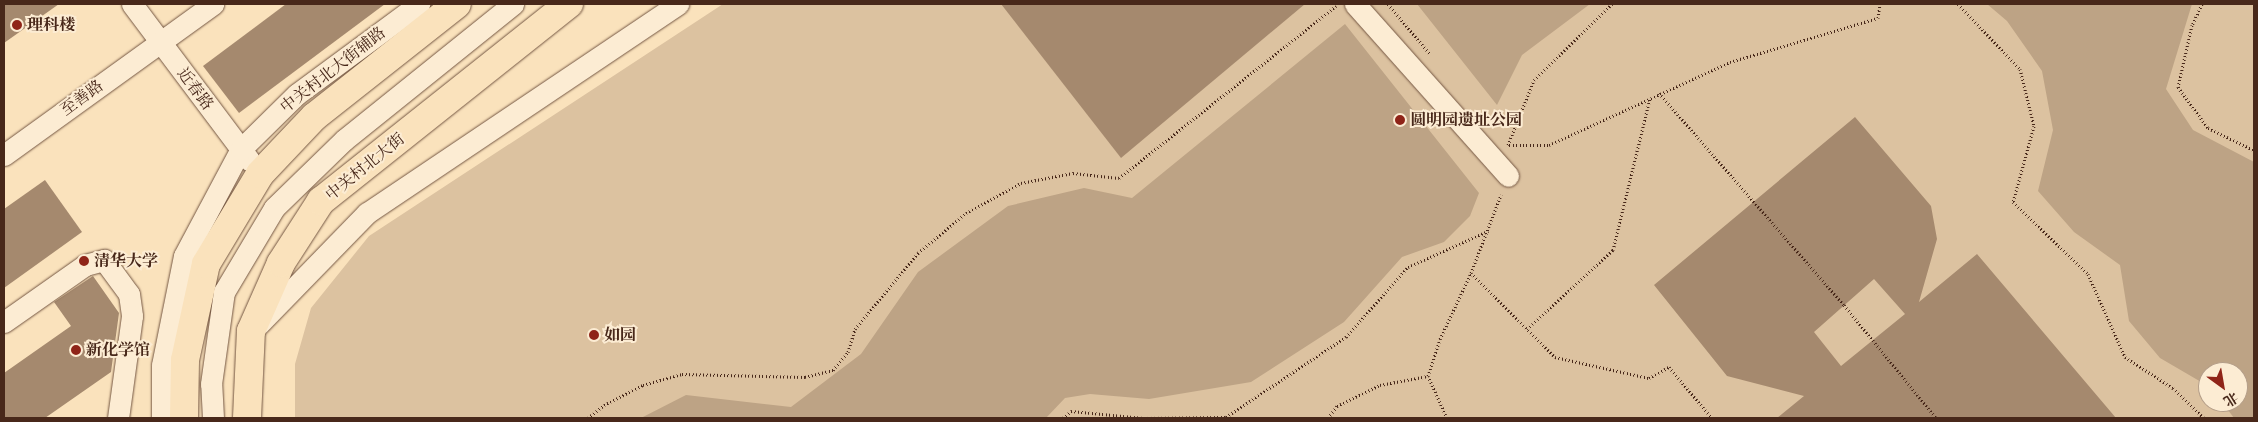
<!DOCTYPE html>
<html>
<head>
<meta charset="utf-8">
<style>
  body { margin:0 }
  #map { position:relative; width:2258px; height:422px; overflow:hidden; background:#fae2bc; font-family:"IM FELL French Canon","Noto Serif SC",serif }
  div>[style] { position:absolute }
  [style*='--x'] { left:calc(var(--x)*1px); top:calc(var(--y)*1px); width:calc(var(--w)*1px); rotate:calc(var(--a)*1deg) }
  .green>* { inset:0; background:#dcc2a0 }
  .water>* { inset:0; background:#bda385 }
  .building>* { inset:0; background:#a5896e }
  .path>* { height:3px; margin-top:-1.5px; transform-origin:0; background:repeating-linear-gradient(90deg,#48281a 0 1px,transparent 0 3.5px) }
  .roads { filter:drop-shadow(0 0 1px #745642) drop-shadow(0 0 1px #745642) }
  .minor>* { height:21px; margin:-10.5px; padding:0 10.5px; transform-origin:10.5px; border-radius:10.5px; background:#fcecd3 }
  .major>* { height:28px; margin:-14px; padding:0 14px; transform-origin:14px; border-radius:14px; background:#fae2bc }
  .dots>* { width:14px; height:14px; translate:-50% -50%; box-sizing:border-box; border:2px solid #fcecd3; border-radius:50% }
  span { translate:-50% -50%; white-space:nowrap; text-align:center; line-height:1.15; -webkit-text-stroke:4px #fcecd3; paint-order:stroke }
  .poi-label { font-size:16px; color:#48281a; font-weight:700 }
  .left { translate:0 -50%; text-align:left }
  .street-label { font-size:16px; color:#48281a }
  .frame { position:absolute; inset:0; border:5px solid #48281a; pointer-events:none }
  .north { position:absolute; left:2198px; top:362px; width:50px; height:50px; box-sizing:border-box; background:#fcecd3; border:1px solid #b49e89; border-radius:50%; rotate:148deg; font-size:14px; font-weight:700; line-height:20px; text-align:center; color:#48281a }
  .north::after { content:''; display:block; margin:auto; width:18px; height:22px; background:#8f2418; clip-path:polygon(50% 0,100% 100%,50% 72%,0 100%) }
</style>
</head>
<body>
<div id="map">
  <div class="green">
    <div style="clip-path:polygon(evenodd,723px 4px,2254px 4px,2254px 418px,295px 418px,295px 364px,311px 308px,369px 236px,723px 4px,2208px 372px,2238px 372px,2238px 402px,2208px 402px,2208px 372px)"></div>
  </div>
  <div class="water">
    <div style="clip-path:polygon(1417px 4px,1590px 4px,1522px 55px,1497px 105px)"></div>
    <div style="clip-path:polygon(1987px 4px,2192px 4px,2166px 89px,2193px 130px,2254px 162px,2254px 418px,2234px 418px,2222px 402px,2238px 402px,2238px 372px,2208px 372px,2208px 386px,2160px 358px,2129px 321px,2120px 265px,2074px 232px,2038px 191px,2053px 130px,2042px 71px,2007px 21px)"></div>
    <div style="clip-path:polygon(1345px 24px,1479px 193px,1470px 216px,1444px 242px,1402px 257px,1344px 322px,1251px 382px,1149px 399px,1090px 394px,1065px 398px,1046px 418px,641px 418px,686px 395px,791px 407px,861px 354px,918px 272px,1008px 206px,1084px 188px,1132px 198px)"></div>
  </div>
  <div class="building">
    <div style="clip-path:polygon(4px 4px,59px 4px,4px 43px)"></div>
    <div style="clip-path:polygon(286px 4px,385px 4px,239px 113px,203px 66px)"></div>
    <div style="clip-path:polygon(1001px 4px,1305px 4px,1121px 158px)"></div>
    <div style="clip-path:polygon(evenodd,1855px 117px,1931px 206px,1937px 239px,1919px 302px,1977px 254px,2116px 418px,1777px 418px,1804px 396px,1727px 376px,1654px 285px,1855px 117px,1874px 279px,1905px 314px,1841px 366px,1814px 332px,1874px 279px)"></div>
    <div style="clip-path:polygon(45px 180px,82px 232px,4px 288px,4px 209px)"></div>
    <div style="clip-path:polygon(93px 276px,119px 313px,111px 372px,45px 418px,4px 418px,4px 373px,71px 326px,54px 302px)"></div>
  </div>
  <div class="path">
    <div style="--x:1388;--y:4;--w:65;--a:50"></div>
    <div style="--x:1958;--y:4;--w:90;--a:46.4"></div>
    <div style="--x:2020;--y:69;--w:59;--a:76.2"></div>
    <div style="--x:2034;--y:126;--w:79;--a:105.4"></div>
    <div style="--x:2013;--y:202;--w:104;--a:43.8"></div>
    <div style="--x:2088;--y:274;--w:91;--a:66"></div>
    <div style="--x:2125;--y:357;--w:57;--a:32.9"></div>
    <div style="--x:2173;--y:388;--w:43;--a:44.1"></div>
    <div style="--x:2202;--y:4;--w:23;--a:115"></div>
    <div style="--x:2192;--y:25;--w:64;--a:102.7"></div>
    <div style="--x:2178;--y:87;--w:51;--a:53.8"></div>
    <div style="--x:2208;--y:128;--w:51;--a:25.6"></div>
    <div style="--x:1659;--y:93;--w:281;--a:48.9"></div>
    <div style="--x:1844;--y:305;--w:146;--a:50.8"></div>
    <div style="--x:1508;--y:145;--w:70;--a:-68.2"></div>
    <div style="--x:1534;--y:80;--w:109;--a:-44.3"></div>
    <div style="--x:1509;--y:145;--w:40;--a:0"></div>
    <div style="--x:1549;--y:145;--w:199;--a:-24.6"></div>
    <div style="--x:1730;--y:62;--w:154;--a:-16.6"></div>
    <div style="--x:1878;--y:18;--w:14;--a:-82"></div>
    <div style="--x:1471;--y:273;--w:119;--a:45"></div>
    <div style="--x:1555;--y:357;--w:96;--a:12.6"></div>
    <div style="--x:1649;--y:378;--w:23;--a:-29"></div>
    <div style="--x:1669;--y:367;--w:67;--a:49.9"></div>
    <div style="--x:1527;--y:329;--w:117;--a:-42.6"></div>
    <div style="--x:1613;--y:250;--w:156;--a:-76.3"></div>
    <div style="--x:588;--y:418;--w:21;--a:-39"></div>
    <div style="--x:604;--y:405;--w:44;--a:-27.1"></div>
    <div style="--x:643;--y:385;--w:41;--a:-15.8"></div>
    <div style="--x:682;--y:374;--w:123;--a:1.4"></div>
    <div style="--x:805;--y:377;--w:29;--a:-14"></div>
    <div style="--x:833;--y:370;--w:23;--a:-50"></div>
    <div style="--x:848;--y:352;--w:24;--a:-73"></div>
    <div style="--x:855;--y:329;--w:99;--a:-50.3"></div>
    <div style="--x:918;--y:253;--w:62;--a:-39.8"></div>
    <div style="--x:966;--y:213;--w:63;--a:-28.6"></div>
    <div style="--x:1021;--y:183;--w:53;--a:-10.9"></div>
    <div style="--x:1073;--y:173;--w:46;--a:6.2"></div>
    <div style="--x:1119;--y:178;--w:277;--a:-38.4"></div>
    <div style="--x:1063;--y:418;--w:11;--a:-41"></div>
    <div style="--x:1071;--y:411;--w:73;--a:5.5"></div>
    <div style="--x:1144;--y:418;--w:82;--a:-0.7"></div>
    <div style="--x:1226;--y:417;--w:144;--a:-33.7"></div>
    <div style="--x:1346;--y:337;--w:94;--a:-48.5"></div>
    <div style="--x:1408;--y:267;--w:88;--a:-24.2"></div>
    <div style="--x:1328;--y:418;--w:15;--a:-53"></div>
    <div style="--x:1337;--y:406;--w:48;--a:-26"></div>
    <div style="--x:1380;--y:385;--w:49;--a:-10.6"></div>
    <div style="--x:1447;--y:418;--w:46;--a:-114.3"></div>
    <div style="--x:1428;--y:376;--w:39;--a:-72"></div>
    <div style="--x:1440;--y:339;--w:73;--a:-64.8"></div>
    <div style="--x:1471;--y:273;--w:84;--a:-69"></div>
  </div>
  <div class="roads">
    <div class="minor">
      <div style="--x:132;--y:4;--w:195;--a:53.1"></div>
      <div style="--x:1355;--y:4;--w:230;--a:48.3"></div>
      <div style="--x:4;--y:155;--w:258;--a:-35.8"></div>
      <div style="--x:4;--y:322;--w:99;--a:-35.1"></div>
      <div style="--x:85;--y:265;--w:20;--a:-15"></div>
      <div style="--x:104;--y:260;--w:42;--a:53.7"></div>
      <div style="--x:129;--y:294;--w:22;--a:82"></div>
      <div style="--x:132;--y:316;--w:103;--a:97.8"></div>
      <div style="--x:259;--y:324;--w:155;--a:-45.8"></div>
      <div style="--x:367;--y:213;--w:375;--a:-33.9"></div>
      <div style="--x:162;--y:418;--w:53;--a:-90"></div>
      <div style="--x:162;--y:365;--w:111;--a:-78.6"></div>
      <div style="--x:184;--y:256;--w:121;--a:-62"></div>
      <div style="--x:241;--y:149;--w:78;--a:-44.5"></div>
      <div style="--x:297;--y:94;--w:152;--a:-36.4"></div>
      <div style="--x:213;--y:418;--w:34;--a:-93"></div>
      <div style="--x:211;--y:384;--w:93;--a:-82"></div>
      <div style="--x:224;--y:292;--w:98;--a:-59.2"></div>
      <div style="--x:274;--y:208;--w:98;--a:-44.2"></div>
      <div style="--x:344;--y:140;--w:217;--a:-38.8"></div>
    </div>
    <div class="major">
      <div style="--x:184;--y:418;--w:58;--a:-89"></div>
      <div style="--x:185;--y:360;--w:98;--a:-77.7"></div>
      <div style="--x:206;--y:264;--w:105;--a:-59"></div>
      <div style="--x:260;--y:174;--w:79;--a:-46.5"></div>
      <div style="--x:314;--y:117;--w:182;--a:-38.3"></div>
      <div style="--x:247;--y:418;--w:87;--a:-87.4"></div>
      <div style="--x:251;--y:331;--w:74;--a:-66.2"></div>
      <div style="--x:281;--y:263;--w:74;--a:-57.2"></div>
      <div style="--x:321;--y:201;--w:317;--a:-38.5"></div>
    </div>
  </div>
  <div class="dots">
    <div style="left:17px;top:25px;background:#8f2418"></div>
    <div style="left:1400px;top:120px;background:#8f2418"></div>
    <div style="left:84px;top:261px;background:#8f2418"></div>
    <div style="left:594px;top:335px;background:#8f2418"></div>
    <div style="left:76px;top:350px;background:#8f2418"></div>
  </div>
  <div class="poi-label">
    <span class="left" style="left:27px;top:25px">理科楼</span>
    <span class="left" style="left:1410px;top:120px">圆明园遗址公园</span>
    <span class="left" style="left:94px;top:261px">清华大学</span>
    <span class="left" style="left:604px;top:335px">如园</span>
    <span class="left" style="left:86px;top:350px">新化学馆</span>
  </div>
  <div class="street-label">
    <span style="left:333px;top:70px;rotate:-38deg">中关村北大街辅路</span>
    <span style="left:195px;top:89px;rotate:53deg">近春路</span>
    <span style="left:82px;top:98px;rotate:-36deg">至善路</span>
    <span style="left:365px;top:167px;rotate:-39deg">中关村北大街</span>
  </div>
  <div class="frame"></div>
  <div class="north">北</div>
</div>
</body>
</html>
